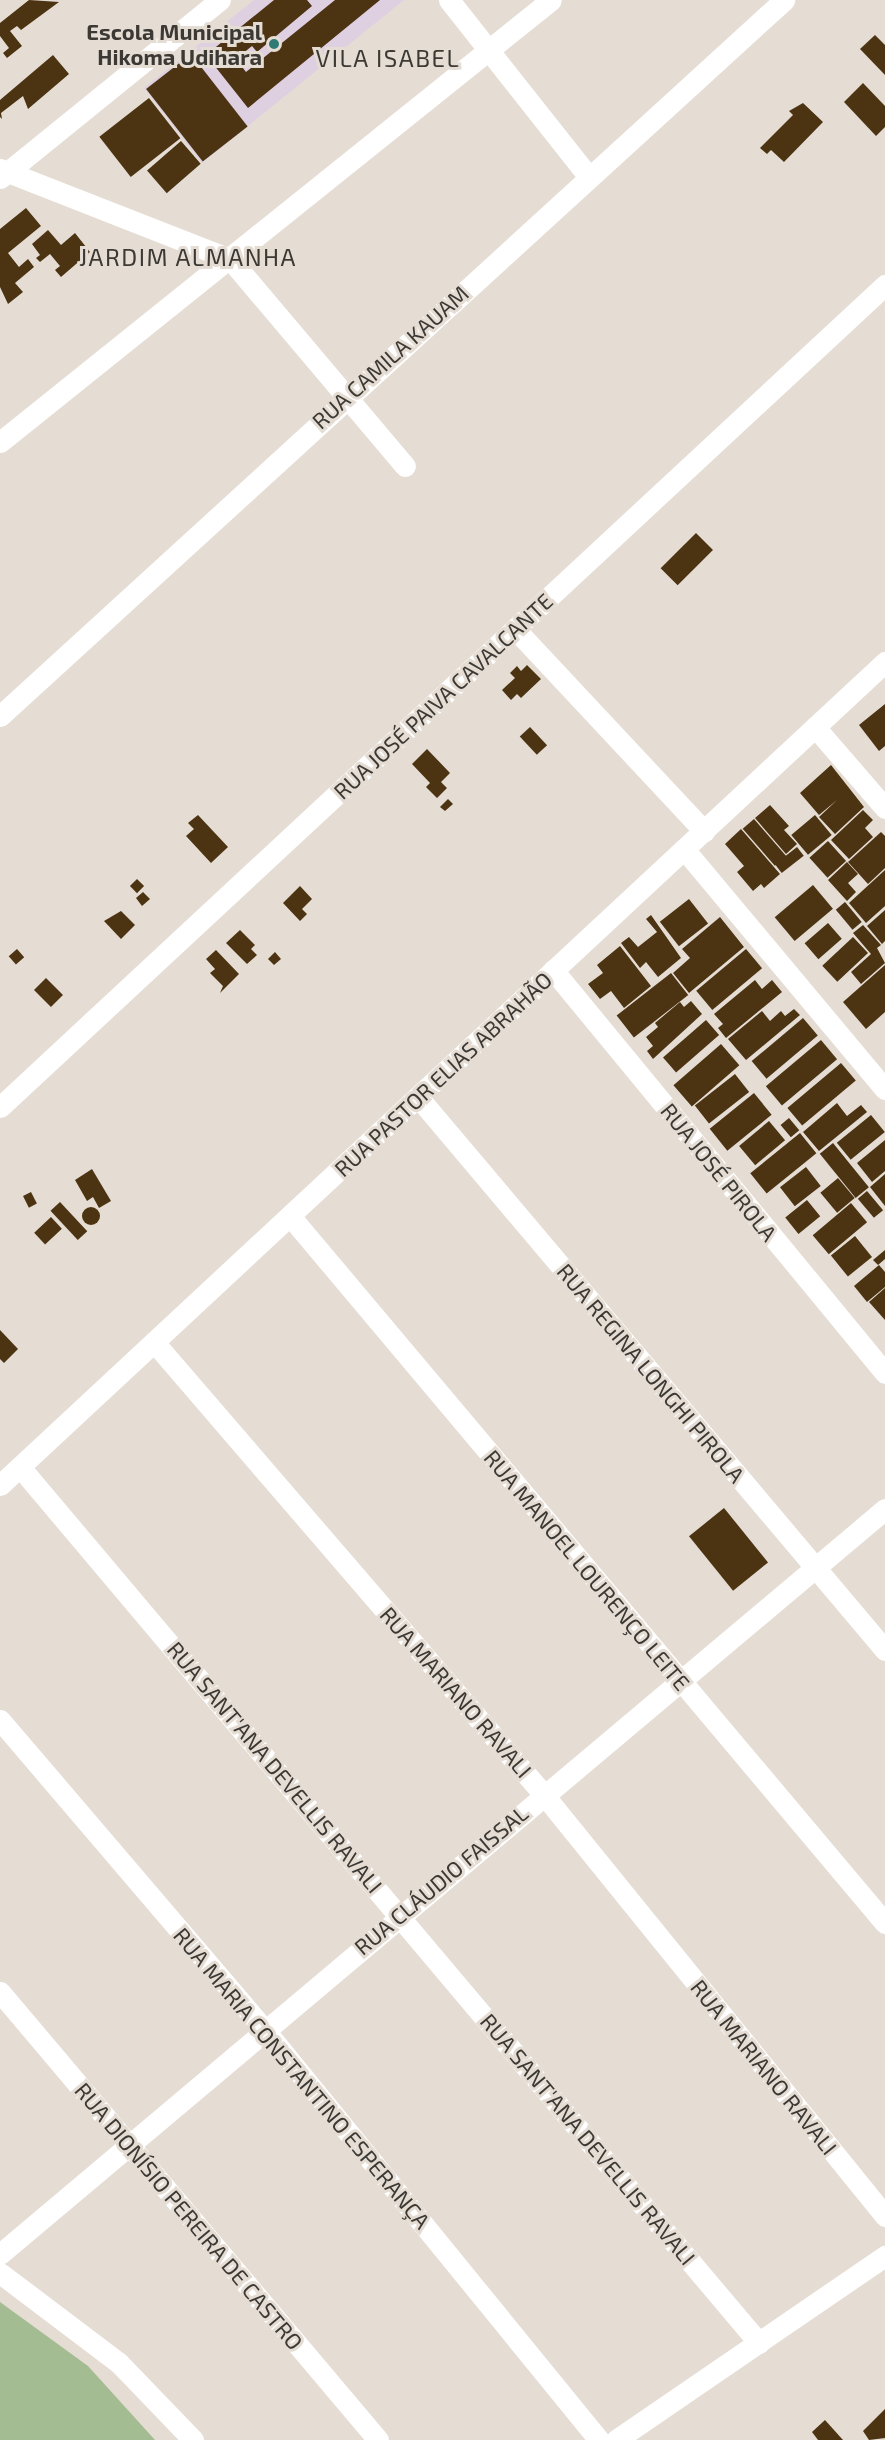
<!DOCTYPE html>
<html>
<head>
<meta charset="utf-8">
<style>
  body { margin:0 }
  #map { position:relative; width:885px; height:2440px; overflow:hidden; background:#e5ddd4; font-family:"Exo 2",sans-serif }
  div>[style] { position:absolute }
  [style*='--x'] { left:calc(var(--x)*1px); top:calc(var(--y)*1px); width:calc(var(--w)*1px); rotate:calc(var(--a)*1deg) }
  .education>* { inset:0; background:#decfe1 }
  .green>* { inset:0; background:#a4bc91 }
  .building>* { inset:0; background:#4c3312; transform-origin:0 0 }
  .round { border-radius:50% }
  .street>* { height:21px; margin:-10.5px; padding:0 10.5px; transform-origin:10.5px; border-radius:10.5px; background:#fff }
  .dots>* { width:16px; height:16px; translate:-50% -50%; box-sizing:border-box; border:3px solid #e5ddd4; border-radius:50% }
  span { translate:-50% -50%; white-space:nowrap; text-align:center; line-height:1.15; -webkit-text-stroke:6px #e5ddd4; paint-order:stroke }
  .poi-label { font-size:22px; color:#3c3935; font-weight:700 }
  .right { translate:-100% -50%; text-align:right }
  .street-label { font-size:22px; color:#3c3935 }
  .neighbourhood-label { font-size:24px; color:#3c3935; letter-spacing:1.5px }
</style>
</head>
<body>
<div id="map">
  <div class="education">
    <div style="clip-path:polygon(254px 0,404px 0,202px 163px,144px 88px)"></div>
  </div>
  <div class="green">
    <div style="clip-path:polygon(0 2302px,88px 2366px,155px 2440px,0 2440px)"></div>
  </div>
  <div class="building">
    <div style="clip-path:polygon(29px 0,59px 2px,21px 30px,17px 26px,10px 31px,22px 46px,7px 58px,3px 53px,9px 48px,0 36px,0 23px)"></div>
    <div style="clip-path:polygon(274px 0,307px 0,312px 6px,257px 52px,252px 46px,236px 59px,246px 72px,335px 0,380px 0,248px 108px,206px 55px)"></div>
    <div style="clip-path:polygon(875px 35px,885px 45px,885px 75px,860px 49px)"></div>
    <div style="left:191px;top:54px;width:92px;height:57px;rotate:52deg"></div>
    <div style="clip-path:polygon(53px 55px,69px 74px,28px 109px,23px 96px,1px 113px,2px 119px,0 117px,0 100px)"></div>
    <div style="clip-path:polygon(863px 83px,885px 106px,885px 127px,876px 136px,844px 102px)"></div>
    <div style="left:149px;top:98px;width:51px;height:63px;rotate:52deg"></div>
    <div style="clip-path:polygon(803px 103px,823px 122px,784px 162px,771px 150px,767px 154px,760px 148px,793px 115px,789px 111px)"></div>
    <div style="left:181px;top:141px;width:30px;height:45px;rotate:49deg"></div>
    <div style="clip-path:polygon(26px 208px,41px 226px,8px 253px,19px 267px,28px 259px,34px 267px,15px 283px,23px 292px,8px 304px,0 287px,0 229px)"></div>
    <div style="clip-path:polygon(48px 230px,61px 245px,75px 233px,90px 252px,61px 277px,55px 270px,60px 266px,50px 254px,40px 262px,36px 258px,40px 255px,32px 244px)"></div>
    <div style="left:696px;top:533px;width:24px;height:50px;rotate:45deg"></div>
    <div style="clip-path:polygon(527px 665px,541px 679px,521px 698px,517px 694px,511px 700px,502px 690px,515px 678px,510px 673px,517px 666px,521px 671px)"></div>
    <div style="clip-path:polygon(885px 704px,885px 746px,879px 751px,859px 725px)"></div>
    <div style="left:530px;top:727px;width:25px;height:14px;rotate:47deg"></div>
    <div style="clip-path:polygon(427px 749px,450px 773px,441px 782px,447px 788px,437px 798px,426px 787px,430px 783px,412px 764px)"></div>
    <div style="clip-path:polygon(831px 765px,864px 807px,835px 834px,819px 817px,837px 800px,819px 815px,800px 793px)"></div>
    <div style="clip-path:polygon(448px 799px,453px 804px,445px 811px,440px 807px)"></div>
    <div style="clip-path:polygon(770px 805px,789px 826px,784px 830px,797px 844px,786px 854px,755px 818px)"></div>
    <div style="clip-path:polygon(863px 810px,873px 820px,865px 828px,873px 837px,849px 859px,831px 840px)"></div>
    <div style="clip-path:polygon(198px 815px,228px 847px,211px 863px,186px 836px,194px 829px,188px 823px)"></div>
    <div style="left:815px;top:815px;width:26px;height:31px;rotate:50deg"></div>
    <div style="left:754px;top:819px;width:49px;height:15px;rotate:49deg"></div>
    <div style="clip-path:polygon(741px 829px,780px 874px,764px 888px,761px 884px,753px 891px,737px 872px,744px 866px,725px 844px)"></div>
    <div style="clip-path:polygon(881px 832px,885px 836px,885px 868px,868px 884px,848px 862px)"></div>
    <div style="left:828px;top:841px;width:27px;height:25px;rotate:48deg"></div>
    <div style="left:797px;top:847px;width:11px;height:28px;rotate:52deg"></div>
    <div style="clip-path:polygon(847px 862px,858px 874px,848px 883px,856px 892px,847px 901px,828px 880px)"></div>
    <div style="clip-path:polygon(885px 870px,885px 906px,866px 923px,849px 903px)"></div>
    <div style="left:137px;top:879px;width:10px;height:10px;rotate:45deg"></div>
    <div style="left:813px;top:885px;width:31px;height:50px;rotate:50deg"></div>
    <div style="clip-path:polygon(300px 886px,312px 899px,302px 909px,307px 914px,300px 921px,283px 903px)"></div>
    <div style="clip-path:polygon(143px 892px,150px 899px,142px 906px,136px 898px)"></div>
    <div style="left:689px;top:899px;width:31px;height:37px;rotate:52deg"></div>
    <div style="left:845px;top:902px;width:26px;height:12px;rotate:50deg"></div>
    <div style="clip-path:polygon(885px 910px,885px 941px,882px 944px,867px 926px)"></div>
    <div style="clip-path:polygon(121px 911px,135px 925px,121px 939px,104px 921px)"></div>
    <div style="clip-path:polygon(651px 915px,681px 958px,658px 977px,646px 962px,640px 968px,621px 943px,629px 937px,638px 947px,657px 932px,646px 919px)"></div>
    <div style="clip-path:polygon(720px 917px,744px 947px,689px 993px,673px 973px,690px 958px,682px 949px)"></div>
    <div style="left:828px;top:923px;width:21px;height:31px;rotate:49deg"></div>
    <div style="clip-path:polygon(863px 925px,881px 945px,877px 948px,885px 963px,861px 984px,851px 972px,871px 954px,853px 933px)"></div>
    <div style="clip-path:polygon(240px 930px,255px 945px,251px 949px,257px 955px,247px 964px,226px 943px)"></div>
    <div style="left:853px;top:937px;width:22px;height:42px;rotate:47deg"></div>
    <div style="clip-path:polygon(620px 946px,651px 986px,624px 1008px,611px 991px,600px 999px,588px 984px,603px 973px,597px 965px)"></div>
    <div style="left:17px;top:949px;width:11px;height:11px;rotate:49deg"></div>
    <div style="left:746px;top:949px;width:25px;height:65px;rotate:50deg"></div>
    <div style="clip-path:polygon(216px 950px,239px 974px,220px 993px,223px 986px,210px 973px,215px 969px,206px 959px)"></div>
    <div style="clip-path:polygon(275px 952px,281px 959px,274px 965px,268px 959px)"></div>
    <div style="clip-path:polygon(885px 965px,885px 1012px,866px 1029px,843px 1002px)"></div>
    <div style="left:671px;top:973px;width:28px;height:69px;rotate:52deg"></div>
    <div style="left:46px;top:978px;width:24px;height:17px;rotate:45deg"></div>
    <div style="clip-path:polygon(755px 980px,762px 989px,772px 980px,782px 992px,726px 1038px,718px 1028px,723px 1024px,714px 1014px)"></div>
    <div style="clip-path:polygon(691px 1001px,702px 1014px,653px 1059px,647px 1051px,653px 1046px,646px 1037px,658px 1027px,655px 1023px,680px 1002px,684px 1007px)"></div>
    <div style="clip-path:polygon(794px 1009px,800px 1015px,746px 1060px,728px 1039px,762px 1011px,770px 1021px,781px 1011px,785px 1016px)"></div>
    <div style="left:803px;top:1018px;width:23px;height:67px;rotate:50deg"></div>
    <div style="left:706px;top:1020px;width:20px;height:57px;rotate:49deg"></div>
    <div style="left:821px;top:1040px;width:25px;height:72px;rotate:50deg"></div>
    <div style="left:721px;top:1044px;width:28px;height:63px;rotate:49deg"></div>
    <div style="left:841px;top:1063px;width:23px;height:70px;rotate:50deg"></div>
    <div style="left:735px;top:1074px;width:23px;height:51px;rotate:52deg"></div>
    <div style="left:754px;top:1093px;width:28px;height:57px;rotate:51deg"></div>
    <div style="clip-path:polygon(837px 1103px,847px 1116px,861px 1105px,867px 1112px,819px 1151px,803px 1132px)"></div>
    <div style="left:871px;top:1115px;width:22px;height:44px;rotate:51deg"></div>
    <div style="left:789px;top:1118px;width:16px;height:11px;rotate:50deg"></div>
    <div style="left:769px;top:1121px;width:25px;height:39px;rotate:50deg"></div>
    <div style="left:800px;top:1133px;width:26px;height:64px;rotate:51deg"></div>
    <div style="clip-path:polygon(885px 1140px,885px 1171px,872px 1182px,857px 1163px)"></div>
    <div style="left:833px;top:1143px;width:57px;height:17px;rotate:51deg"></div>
    <div style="left:806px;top:1167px;width:24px;height:33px;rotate:52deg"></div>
    <div style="clip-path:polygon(92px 1169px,111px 1201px,99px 1208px,93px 1197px,87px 1201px,75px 1180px)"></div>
    <div style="clip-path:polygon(885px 1174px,885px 1206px,870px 1187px)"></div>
    <div style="left:838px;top:1178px;width:26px;height:23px;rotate:50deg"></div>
    <div style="left:867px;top:1191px;width:25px;height:12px;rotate:50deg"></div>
    <div style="left:31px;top:1192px;width:13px;height:9px;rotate:63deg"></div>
    <div style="left:807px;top:1200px;width:21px;height:28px;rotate:51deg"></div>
    <div style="left:60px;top:1202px;width:40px;height:13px;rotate:47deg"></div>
    <div style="left:851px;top:1203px;width:25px;height:50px;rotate:50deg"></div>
    <div class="round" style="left:82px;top:1207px;width:18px;height:18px"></div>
    <div style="left:51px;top:1217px;width:16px;height:23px;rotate:47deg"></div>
    <div style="left:855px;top:1236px;width:27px;height:31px;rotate:51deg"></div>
    <div style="clip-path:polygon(885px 1250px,885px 1259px,878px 1265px,873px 1260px)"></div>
    <div style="clip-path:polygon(879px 1265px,885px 1272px,885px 1287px,867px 1302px,854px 1286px)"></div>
    <div style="clip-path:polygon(885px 1288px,885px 1320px,869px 1302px)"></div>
    <div style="clip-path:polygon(0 1330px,18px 1349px,4px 1363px,0 1359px)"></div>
    <div style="left:724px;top:1508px;width:70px;height:45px;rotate:51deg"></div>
    <div style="clip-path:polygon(885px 2409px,885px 2438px,869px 2440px,863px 2431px)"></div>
    <div style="clip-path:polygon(825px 2420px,843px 2440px,818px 2440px,812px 2432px)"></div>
  </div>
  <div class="street">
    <div style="--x:449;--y:0;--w:226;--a:51.7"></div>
    <div style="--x:0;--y:169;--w:247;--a:21.4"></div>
    <div style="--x:230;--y:259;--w:271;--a:49.8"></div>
    <div style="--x:0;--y:178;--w:283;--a:-39"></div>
    <div style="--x:0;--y:442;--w:706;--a:-38.74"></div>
    <div style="--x:515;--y:629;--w:277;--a:46.9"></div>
    <div style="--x:0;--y:716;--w:1062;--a:-42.4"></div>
    <div style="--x:815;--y:727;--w:107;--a:49.2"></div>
    <div style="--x:684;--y:849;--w:313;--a:50.1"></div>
    <div style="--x:553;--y:970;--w:522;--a:50.52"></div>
    <div style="--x:418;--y:1097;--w:724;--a:49.82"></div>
    <div style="--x:0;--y:1107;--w:1208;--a:-42.89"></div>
    <div style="--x:290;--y:1216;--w:924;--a:49.92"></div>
    <div style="--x:154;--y:1342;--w:598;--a:49.27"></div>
    <div style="--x:544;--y:1795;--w:542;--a:50.99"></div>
    <div style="--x:20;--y:1467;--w:1146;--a:49.85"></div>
    <div style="--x:0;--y:1485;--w:1209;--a:-42.92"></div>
    <div style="--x:0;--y:1720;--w:406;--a:49.5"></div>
    <div style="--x:264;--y:2029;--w:530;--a:50.82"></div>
    <div style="--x:0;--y:1992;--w:586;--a:49.84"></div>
    <div style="--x:0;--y:2254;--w:1157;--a:-40.09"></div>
    <div style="--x:0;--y:2273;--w:149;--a:37.1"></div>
    <div style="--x:119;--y:2363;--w:107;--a:46.1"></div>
    <div style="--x:616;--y:2440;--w:326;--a:-34.4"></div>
  </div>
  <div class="dots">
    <div style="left:274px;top:44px;background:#307974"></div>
  </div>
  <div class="poi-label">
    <span class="right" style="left:262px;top:44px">Escola Municipal<br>Hikoma Udihara</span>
  </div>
  <div class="street-label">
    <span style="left:390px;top:357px;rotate:-42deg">RUA CAMILA KAUAM</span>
    <span style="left:443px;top:696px;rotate:-43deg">RUA JOSÉ PAIVA CAVALCANTE</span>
    <span style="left:443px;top:1074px;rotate:-43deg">RUA PASTOR ELIAS ABRAHÃO</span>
    <span style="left:719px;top:1172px;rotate:51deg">RUA JOSÉ PIROLA</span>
    <span style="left:651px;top:1373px;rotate:50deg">RUA REGINA LONGHI PIROLA</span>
    <span style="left:587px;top:1570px;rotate:50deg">RUA MANOEL LOURENÇO LEITE</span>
    <span style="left:456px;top:1692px;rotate:49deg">RUA MARIANO RAVALI</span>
    <span style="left:275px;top:1767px;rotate:50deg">RUA SANT'ANA DEVELLIS RAVALI</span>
    <span style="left:441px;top:1880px;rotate:-40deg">RUA CLÁUDIO FAISSAL</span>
    <span style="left:764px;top:2067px;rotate:51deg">RUA MARIANO RAVALI</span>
    <span style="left:302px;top:2078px;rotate:50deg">RUA MARIA CONSTANTINO ESPERANÇA</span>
    <span style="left:588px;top:2139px;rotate:50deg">RUA SANT'ANA DEVELLIS RAVALI</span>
    <span style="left:189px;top:2216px;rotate:50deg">RUA DIONÍSIO PEREIRA DE CASTRO</span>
  </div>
  <div class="neighbourhood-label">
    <span style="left:388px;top:58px">VILA ISABEL</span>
    <span style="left:188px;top:257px">JARDIM ALMANHA</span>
  </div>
</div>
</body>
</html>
